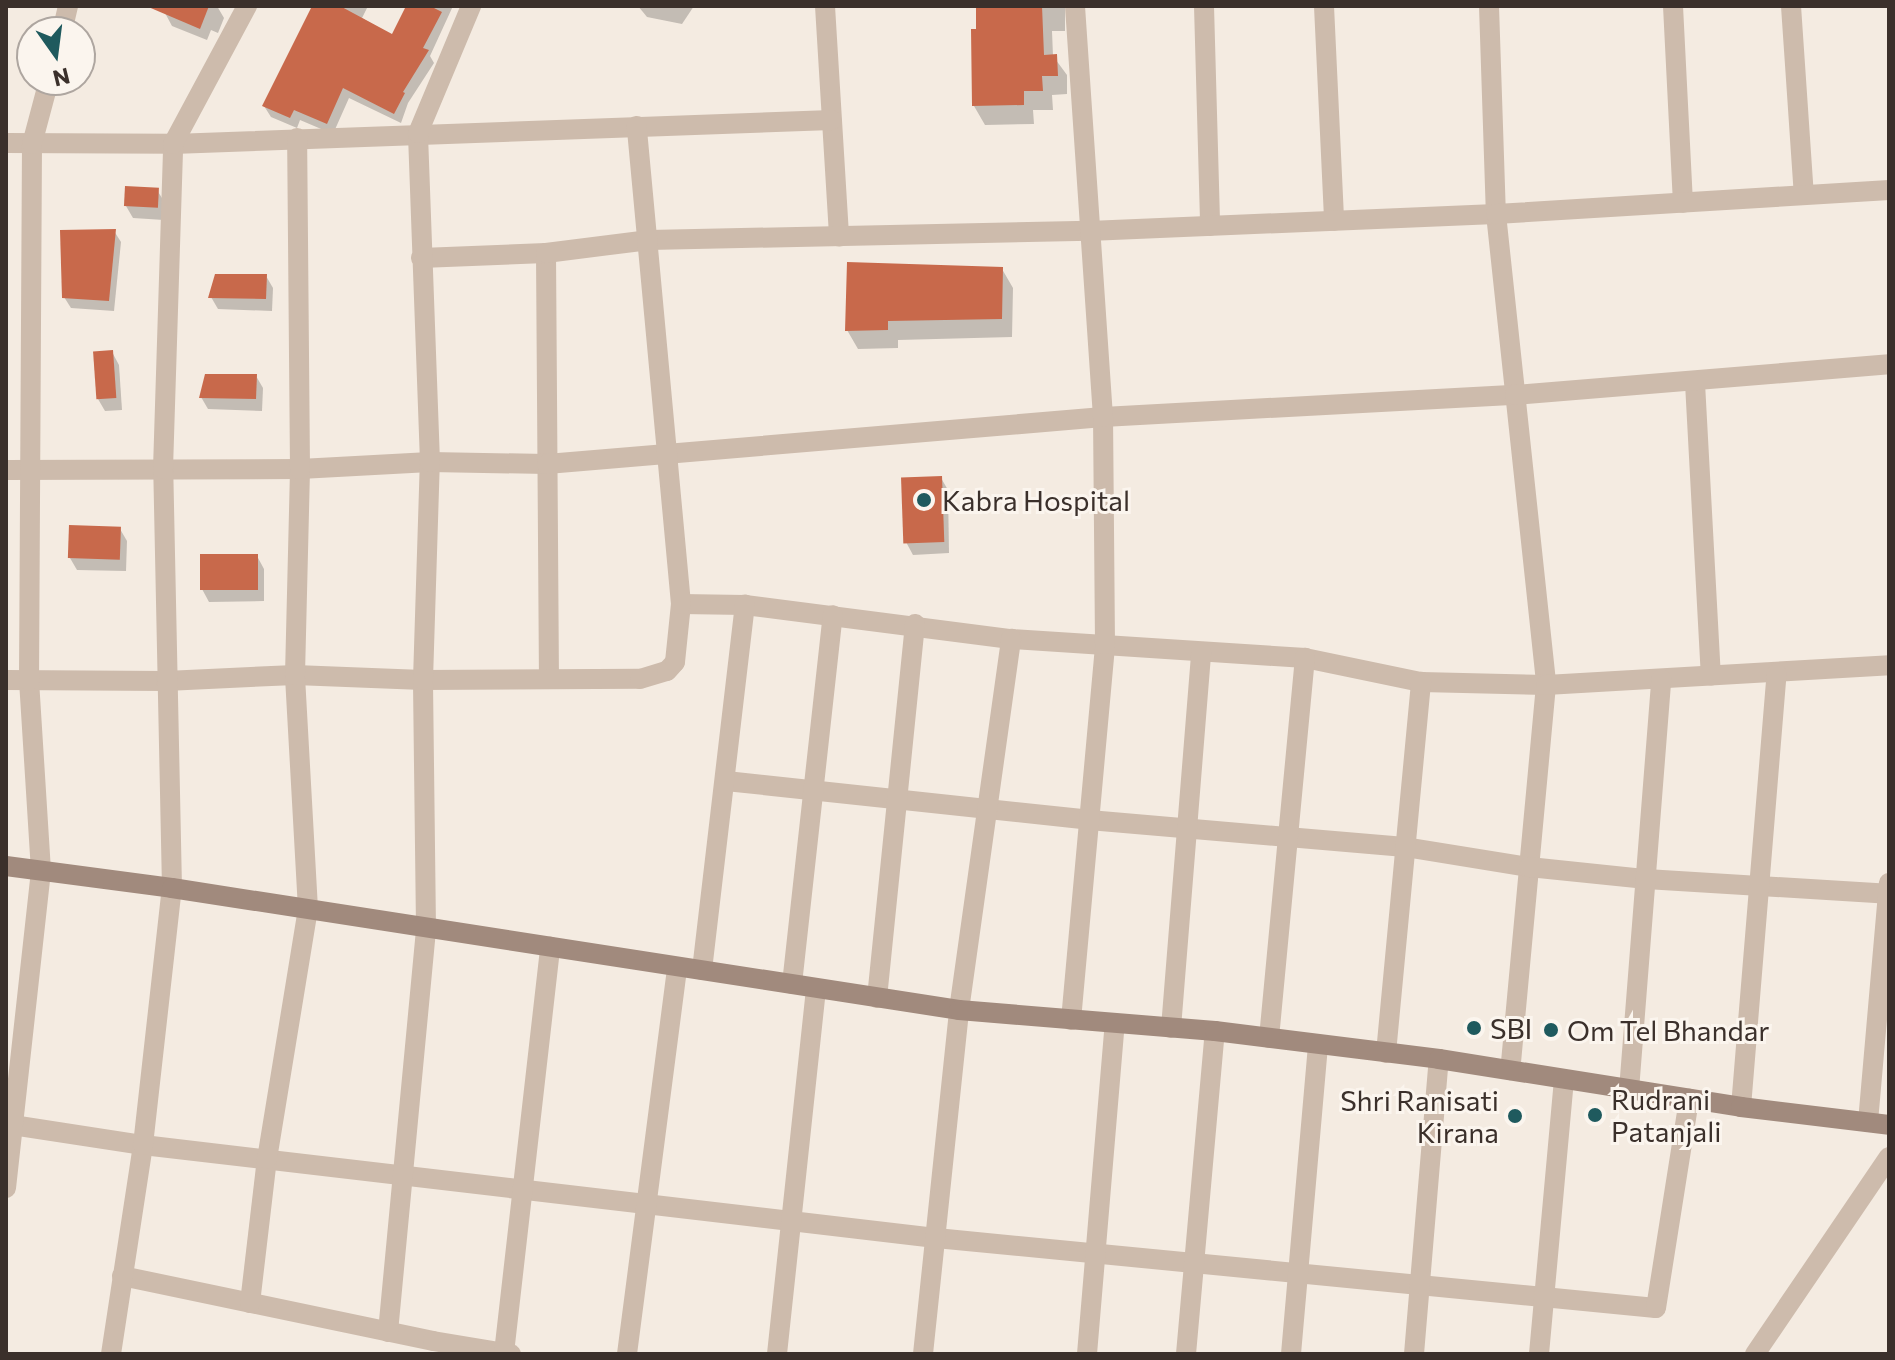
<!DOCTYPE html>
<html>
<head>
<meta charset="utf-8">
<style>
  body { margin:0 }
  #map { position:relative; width:1895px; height:1360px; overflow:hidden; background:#f4ebe1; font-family:Commissioner,sans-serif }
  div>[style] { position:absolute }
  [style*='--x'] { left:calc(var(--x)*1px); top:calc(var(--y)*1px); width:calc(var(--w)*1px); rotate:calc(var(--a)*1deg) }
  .shadow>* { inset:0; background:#0003 }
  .building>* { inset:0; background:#c8694b; transform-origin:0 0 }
  .minor>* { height:20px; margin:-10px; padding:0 10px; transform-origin:10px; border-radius:10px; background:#cdbbac }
  .tertiary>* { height:20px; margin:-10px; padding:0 10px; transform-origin:10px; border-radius:10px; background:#cdbbac }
  .secondary>* { height:20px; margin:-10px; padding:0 10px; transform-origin:10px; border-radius:10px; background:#a18a7d }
  .dots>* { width:22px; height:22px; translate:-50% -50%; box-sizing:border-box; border:4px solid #fbf5ee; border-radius:50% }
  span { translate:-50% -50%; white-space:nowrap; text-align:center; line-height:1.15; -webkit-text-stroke:6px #fbf5ee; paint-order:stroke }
  .poi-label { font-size:28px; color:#3b302b }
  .left { translate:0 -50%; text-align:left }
  .right { translate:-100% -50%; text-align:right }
  .frame { position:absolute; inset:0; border:8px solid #3b302b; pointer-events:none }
  .north { position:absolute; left:16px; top:16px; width:80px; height:80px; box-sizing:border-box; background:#fbf5ee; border:2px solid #aea6a0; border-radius:50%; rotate:166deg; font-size:22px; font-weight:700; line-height:32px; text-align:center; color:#3b302b }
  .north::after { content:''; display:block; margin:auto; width:28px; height:36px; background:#1f5a5e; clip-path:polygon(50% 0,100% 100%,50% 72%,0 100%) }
</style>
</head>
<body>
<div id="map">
  <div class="shadow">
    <div style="clip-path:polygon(168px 6px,217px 6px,224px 18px,218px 33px,211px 30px,207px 40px,172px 26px,165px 13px)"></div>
    <div style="clip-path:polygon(314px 6px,368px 6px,362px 18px,393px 36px,409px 6px,453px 6px,430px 56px,434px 63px,408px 103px,401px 123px,349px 98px,333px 134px,300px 120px,297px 128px,271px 117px,264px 106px)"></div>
    <div style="clip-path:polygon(638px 6px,694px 6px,682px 24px,647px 17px)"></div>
    <div style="clip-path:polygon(978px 6px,1065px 6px,1065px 31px,1052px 31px,1053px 56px,1067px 75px,1067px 94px,1052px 95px,1053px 110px,1033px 110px,1034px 124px,985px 125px,974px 106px)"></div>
    <div style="clip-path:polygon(157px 190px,165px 203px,164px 220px,133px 218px,126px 206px)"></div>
    <div style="clip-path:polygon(114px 231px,121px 242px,114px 311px,71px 308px,64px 297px)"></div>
    <div style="clip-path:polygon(1002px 269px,1013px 288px,1012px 337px,898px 340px,898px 348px,858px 349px,847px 330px)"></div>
    <div style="clip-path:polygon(266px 276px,273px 288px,272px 311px,218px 309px,211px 297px)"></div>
    <div style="clip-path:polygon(112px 352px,119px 365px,122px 410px,105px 411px,98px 399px)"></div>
    <div style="clip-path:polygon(256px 376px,263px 388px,262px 411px,208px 409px,201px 397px)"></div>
    <div style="clip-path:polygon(941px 478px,948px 490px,949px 553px,913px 555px,906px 542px)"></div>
    <div style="clip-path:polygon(120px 529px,127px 541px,126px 571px,77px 570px,70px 558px)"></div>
    <div style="clip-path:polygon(257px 556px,264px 569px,264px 601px,209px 602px,202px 589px)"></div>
  </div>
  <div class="building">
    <div style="clip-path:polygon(146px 6px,209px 6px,200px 29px)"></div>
    <div style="clip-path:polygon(312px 6px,340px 6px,392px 34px,406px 6px,430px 6px,442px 12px,423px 48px,429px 50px,403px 92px,405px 93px,394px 114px,343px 88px,327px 124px,294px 110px,290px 118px,262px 106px)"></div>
    <div style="clip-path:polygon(976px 6px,1042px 6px,1044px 55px,1057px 54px,1058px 76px,1042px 76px,1043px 91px,1024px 91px,1024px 105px,972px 106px,971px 29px,976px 29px)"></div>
    <div style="left:125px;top:186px;width:34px;height:20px;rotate:3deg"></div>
    <div style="clip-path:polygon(116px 229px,109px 301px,62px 298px,60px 230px)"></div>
    <div style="clip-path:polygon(847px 262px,1003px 267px,1002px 319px,888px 321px,888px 330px,845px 331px)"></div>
    <div style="clip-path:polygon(215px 274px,267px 274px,266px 299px,208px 298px)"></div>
    <div style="left:113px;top:350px;width:48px;height:20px;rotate:86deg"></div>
    <div style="clip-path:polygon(205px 374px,257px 374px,256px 399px,199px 398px)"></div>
    <div style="left:942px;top:476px;width:66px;height:41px;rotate:88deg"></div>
    <div style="left:69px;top:525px;width:52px;height:33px;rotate:2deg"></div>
    <div style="left:200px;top:554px;width:58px;height:36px"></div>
  </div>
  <div class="minor">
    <div style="--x:825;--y:6;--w:231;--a:86.5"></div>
    <div style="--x:1204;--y:6;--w:220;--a:88.4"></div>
    <div style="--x:1324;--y:6;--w:215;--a:87.3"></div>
    <div style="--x:1489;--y:6;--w:208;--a:88.1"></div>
    <div style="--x:1496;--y:214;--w:474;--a:83.9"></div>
    <div style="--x:1546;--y:685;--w:387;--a:95.3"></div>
    <div style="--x:1673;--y:6;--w:197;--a:87.1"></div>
    <div style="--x:1791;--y:6;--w:189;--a:86.1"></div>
    <div style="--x:62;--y:32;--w:27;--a:-77"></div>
    <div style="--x:6;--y:143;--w:167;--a:0.3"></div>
    <div style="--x:173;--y:144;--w:659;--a:-2.09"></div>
    <div style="--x:546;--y:253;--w:426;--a:89.6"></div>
    <div style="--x:421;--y:258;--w:125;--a:-2.3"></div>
    <div style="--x:546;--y:253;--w:104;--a:-7.2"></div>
    <div style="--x:649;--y:240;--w:440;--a:-1.2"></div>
    <div style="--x:1089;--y:231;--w:407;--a:-2.4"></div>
    <div style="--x:1496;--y:214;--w:394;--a:-3.5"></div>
    <div style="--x:1695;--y:383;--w:293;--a:86.9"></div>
    <div style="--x:6;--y:470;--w:294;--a:-0.2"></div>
    <div style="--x:300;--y:469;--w:130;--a:-3.1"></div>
    <div style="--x:430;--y:462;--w:117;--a:1"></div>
    <div style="--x:547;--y:464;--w:558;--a:-4.83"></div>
    <div style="--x:1103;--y:417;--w:413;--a:-3.1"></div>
    <div style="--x:1515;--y:395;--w:375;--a:-4.7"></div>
    <div style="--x:681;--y:604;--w:64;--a:0.9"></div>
    <div style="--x:745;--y:605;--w:268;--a:7.3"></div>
    <div style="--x:1011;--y:639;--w:295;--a:3.7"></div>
    <div style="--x:1305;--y:658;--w:118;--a:11.7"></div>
    <div style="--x:1421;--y:682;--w:125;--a:1.4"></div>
    <div style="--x:1546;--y:685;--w:344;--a:-3.3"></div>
    <div style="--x:6;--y:680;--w:160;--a:0.4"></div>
    <div style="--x:166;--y:681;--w:129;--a:-2.7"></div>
    <div style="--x:295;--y:675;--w:128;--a:2.2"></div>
    <div style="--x:423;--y:680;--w:217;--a:-0.3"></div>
    <div style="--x:640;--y:679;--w:28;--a:-17"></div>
    <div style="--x:667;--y:671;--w:12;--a:-48"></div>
    <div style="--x:675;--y:662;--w:58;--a:-84.1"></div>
    <div style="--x:681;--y:604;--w:480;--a:-95.3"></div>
    <div style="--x:726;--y:781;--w:365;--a:6.1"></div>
    <div style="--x:1089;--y:820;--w:317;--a:4.9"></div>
    <div style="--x:1405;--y:847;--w:126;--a:9.2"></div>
    <div style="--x:1529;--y:867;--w:118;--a:5.9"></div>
    <div style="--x:1646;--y:879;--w:242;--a:3.5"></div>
    <div style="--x:702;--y:970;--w:368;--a:-83.3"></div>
    <div style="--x:792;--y:984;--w:371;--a:-83.7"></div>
    <div style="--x:877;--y:998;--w:376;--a:-84.2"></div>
    <div style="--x:1071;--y:1020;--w:378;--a:-84.8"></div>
    <div style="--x:1105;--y:644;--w:227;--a:-90.5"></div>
    <div style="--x:1103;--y:417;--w:412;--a:-93.9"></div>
    <div style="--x:1171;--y:1028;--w:377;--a:-85.4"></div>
    <div style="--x:1269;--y:1038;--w:382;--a:-84.6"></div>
    <div style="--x:1386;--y:1053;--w:373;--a:-84.6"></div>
    <div style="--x:1629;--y:1090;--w:412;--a:-85.5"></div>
    <div style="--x:1741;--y:1107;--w:435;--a:-85.3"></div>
    <div style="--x:1868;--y:1122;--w:240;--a:-85"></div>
    <div style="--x:6;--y:1124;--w:139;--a:8.7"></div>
    <div style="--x:143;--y:1145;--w:798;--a:6.69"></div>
    <div style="--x:936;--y:1238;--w:723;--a:5.55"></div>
    <div style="--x:1656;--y:1308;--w:212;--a:-81"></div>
    <div style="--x:6;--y:1188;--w:319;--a:-83.7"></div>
    <div style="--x:41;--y:871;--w:190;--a:-93.6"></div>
    <div style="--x:29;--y:681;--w:537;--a:-89.68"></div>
    <div style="--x:32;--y:144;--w:66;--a:-75.1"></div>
    <div style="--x:122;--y:1276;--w:318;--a:11.8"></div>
    <div style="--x:433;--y:1341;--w:79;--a:9.5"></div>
    <div style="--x:250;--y:1303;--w:145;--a:-83.3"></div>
    <div style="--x:267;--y:1159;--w:253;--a:-80.7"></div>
    <div style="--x:308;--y:909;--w:234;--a:-93.2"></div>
    <div style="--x:295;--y:675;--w:206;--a:-88.6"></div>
    <div style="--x:300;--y:469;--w:331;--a:-90.5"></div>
    <div style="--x:388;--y:1332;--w:406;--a:-84.6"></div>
    <div style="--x:426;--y:928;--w:248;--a:-90.7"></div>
    <div style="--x:423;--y:680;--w:218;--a:-88.2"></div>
    <div style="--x:430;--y:462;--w:329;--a:-92.1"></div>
    <div style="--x:418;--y:133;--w:138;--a:-67.3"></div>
    <div style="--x:504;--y:1353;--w:409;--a:-83.5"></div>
    <div style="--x:627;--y:1354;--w:390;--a:-82.6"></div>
    <div style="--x:777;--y:1354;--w:368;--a:-83.9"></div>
    <div style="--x:923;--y:1354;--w:346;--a:-84"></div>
    <div style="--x:959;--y:1010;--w:375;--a:-82"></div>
    <div style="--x:1087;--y:1354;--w:331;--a:-85.2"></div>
    <div style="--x:1186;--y:1354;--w:324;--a:-84.9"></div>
    <div style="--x:1291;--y:1354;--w:311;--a:-85"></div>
    <div style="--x:1414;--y:1354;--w:296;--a:-85.2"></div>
    <div style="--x:1539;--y:1354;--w:276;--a:-84.8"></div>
  </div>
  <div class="tertiary">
    <div style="--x:111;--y:1354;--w:211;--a:-81.3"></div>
    <div style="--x:143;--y:1145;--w:259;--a:-83.6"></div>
    <div style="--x:172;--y:888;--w:419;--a:-91.2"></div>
    <div style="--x:163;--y:469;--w:325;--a:-88.2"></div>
    <div style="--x:173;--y:144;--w:157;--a:-61.8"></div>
    <div style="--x:1755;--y:1354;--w:238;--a:-55.8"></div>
  </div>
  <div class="secondary">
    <div style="--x:6;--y:866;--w:167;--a:7.5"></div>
    <div style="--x:172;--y:888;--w:796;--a:8.81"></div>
    <div style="--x:959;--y:1010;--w:257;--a:4.7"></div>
    <div style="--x:1215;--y:1031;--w:226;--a:7.1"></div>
    <div style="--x:1439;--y:1059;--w:306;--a:9"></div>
    <div style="--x:1741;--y:1107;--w:149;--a:6.9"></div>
  </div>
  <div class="dots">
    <div style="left:924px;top:500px;background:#1f5a5e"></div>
    <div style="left:1474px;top:1028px;background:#1f5a5e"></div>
    <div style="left:1551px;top:1030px;background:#1f5a5e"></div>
    <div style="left:1595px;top:1115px;background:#1f5a5e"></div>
    <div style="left:1515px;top:1116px;background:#1f5a5e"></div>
  </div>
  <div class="poi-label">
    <span class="left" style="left:942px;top:500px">Kabra Hospital</span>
    <span class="left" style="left:1490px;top:1028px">SBI</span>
    <span class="left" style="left:1567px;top:1030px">Om Tel Bhandar</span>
    <span class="left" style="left:1611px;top:1115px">Rudrani<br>Patanjali</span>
    <span class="right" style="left:1499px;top:1116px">Shri Ranisati<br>Kirana</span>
  </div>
  <div class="frame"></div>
  <div class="north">N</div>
</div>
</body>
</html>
